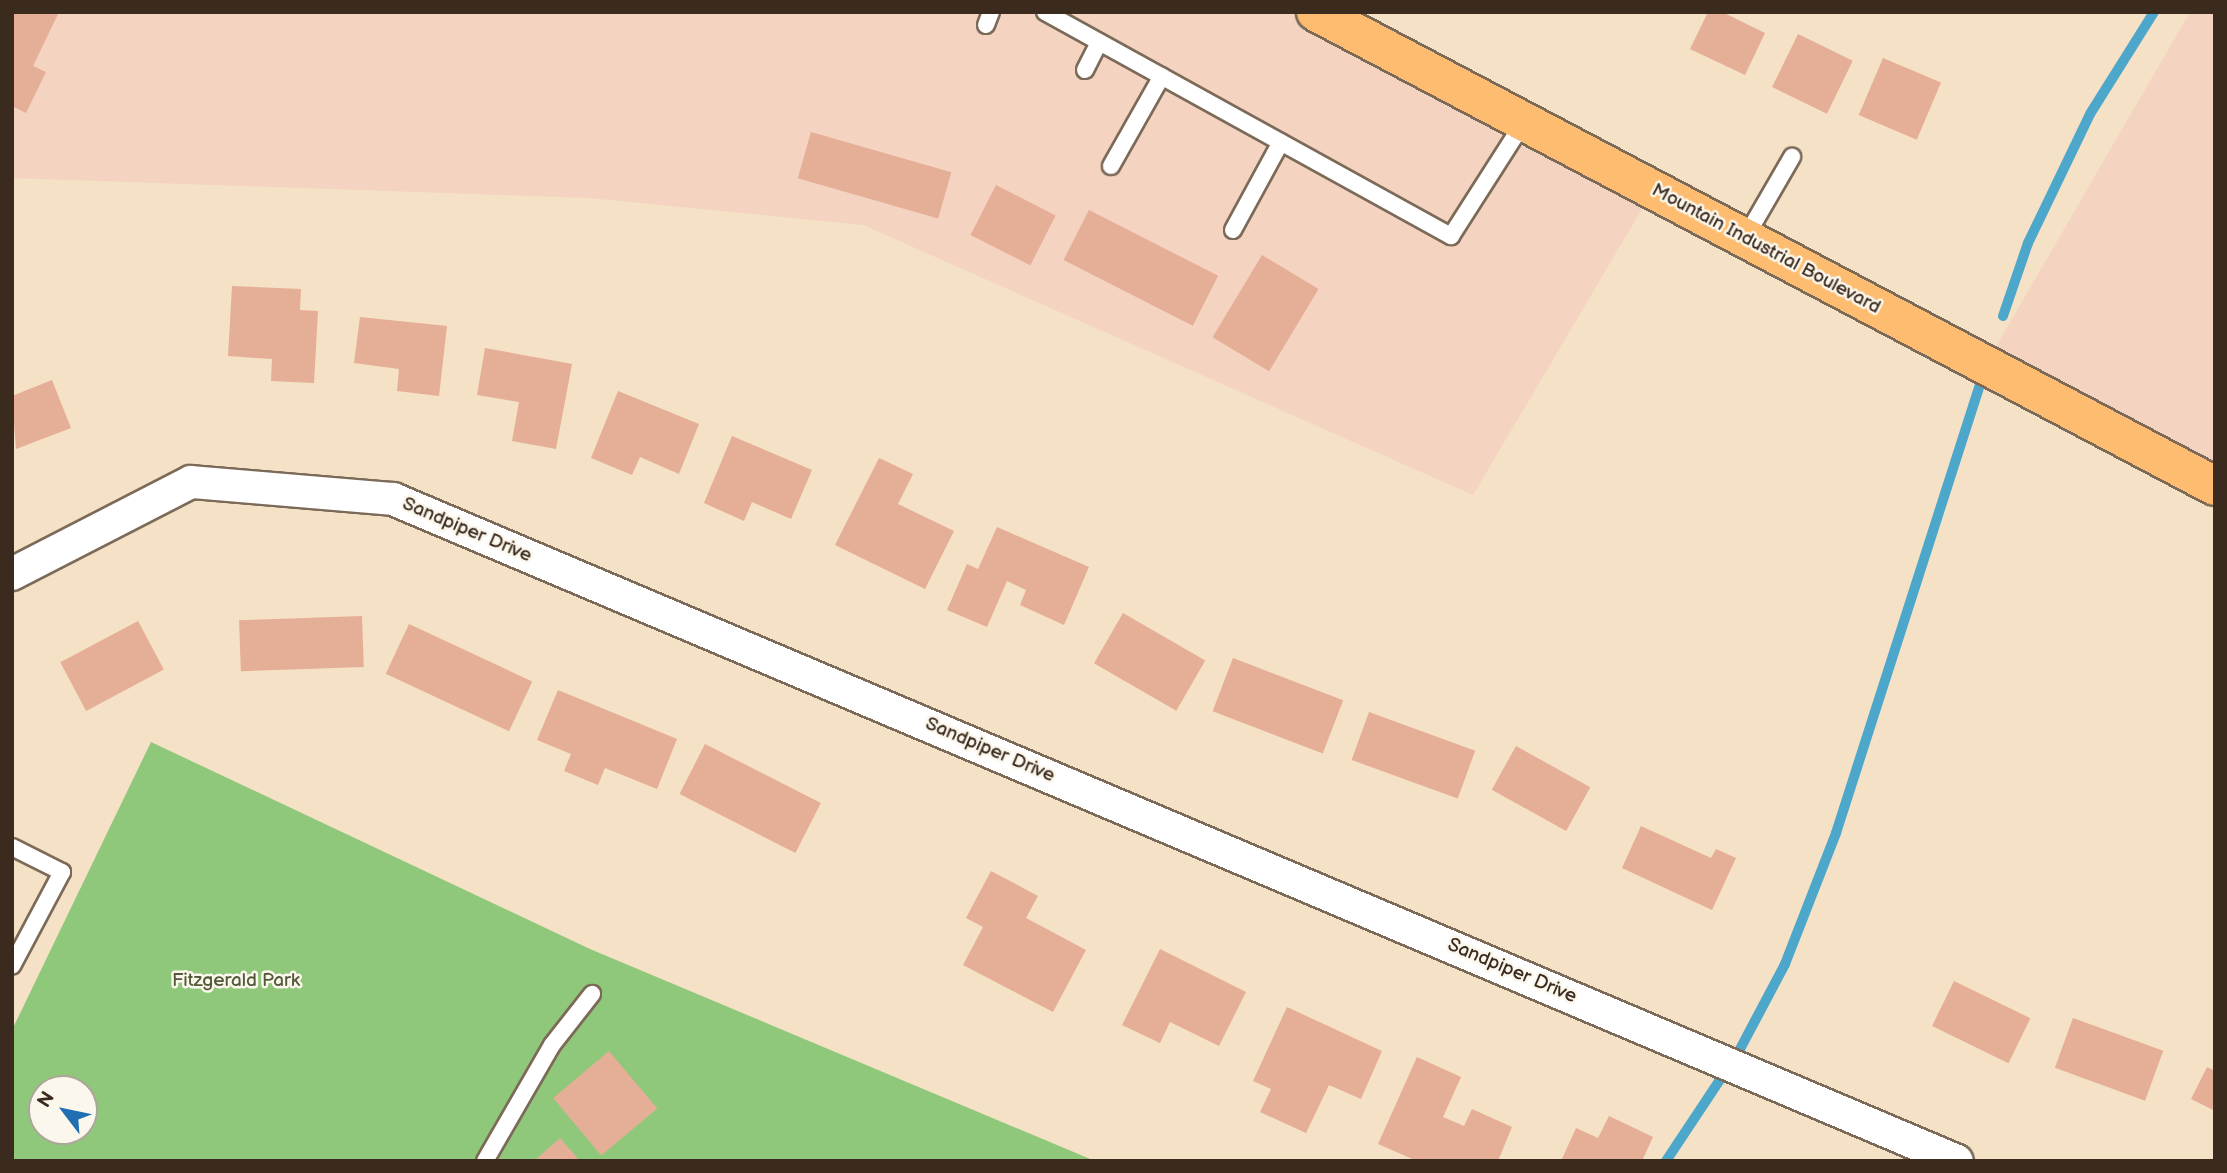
<!DOCTYPE html>
<html>
<head>
<meta charset="utf-8">
<style>
	body { margin:0 }
	#map { position:relative; width:2227px; height:1173px; overflow:hidden; background:#f5e1c5; font-family:"Balsamiq Sans",sans-serif }
	div>[style] { position:absolute }
	.built>* { inset:0; background:#f4d3c0 }
	.green>* { inset:0; background:#8fc87b }
	.stream>* { height:10px; margin:-5px; padding:0 5px; transform-origin:5px; border-radius:5px; background:#4da7cb }
	.building>* { inset:0; background:#e5ae97; transform-origin:0 0 }
	.roads { filter:drop-shadow(2px 0 #7c6a58) drop-shadow(-2px 0 #7c6a58) drop-shadow(0 2px #7c6a58) drop-shadow(0 -2px #7c6a58) }
	.service>* { height:16px; margin:-8px; padding:0 8px; transform-origin:8px; border-radius:8px; background:#fff }
	.minor>* { height:32px; margin:-16px; padding:0 16px; transform-origin:16px; border-radius:16px; background:#fff }
	.primary>* { height:38px; margin:-19px; padding:0 19px; transform-origin:19px; border-radius:19px; background:#febc70 }
	span { translate:-50% -50%; white-space:nowrap; text-align:center; line-height:1.15; -webkit-text-stroke:5px #fbf7ec; paint-order:stroke }
	.street-label { font-size:19px; color:#3b2a1e }
	.park-label { font-size:19px; color:#54593a }
	.frame { position:absolute; inset:0; border:14px solid #3b2a1e; pointer-events:none }
	.north { position:absolute; left:28px; top:1075px; width:70px; height:70px; box-sizing:border-box; background:#fbf7ec; border:2px solid #aea59a; border-radius:50%; rotate:302deg; font-size:19px; font-weight:700; line-height:28px; text-align:center; color:#3b2a1e }
	.north::after { content:''; display:block; margin:auto; width:24px; height:32px; background:#1f6fb2; clip-path:polygon(50% 0,100% 100%,50% 72%,0 100%) }
</style>
</head>
<body>
<div id="map">
	<div class="built">
		<i style="clip-path:polygon(12px 12px,1315px 12px,1652px 192px,1473px 495px,863px 225px,590px 198px,12px 178px)"></i>
		<i style="clip-path:polygon(2190px 12px,2215px 12px,2215px 501px,1983px 369px)"></i>
	</div>
	<div class="green">
		<i style="clip-path:polygon(evenodd,151px 742px,590px 949px,1095px 1161px,12px 1161px,12px 1030px,151px 742px,42px 1089px,84px 1089px,84px 1131px,42px 1131px,42px 1089px)"></i>
	</div>
	<div class="stream">
		<i style="left:2003px;top:316px;width:77px;rotate:-71.1deg"></i>
		<i style="left:2028px;top:243px;width:143px;rotate:-64.3deg"></i>
		<i style="left:2090px;top:114px;width:120px;rotate:-57.9deg"></i>
		<i style="left:1666px;top:1161px;width:132px;rotate:-56.4deg"></i>
		<i style="left:1739px;top:1051px;width:98px;rotate:-62.1deg"></i>
		<i style="left:1785px;top:964px;width:141px;rotate:-68.7deg"></i>
		<i style="left:1836px;top:833px;width:483px;rotate:-72.2deg"></i>
	</div>
	<div class="building">
		<i style="clip-path:polygon(12px 12px,59px 12px,33px 66px,46px 72px,26px 113px,12px 106px)"></i>
		<i style="clip-path:polygon(1708px 12px,1722px 12px,1765px 33px,1745px 75px,1690px 49px)"></i>
		<i style="left:1798px;top:34px;width:61px;height:59px;rotate:26deg"></i>
		<i style="left:1883px;top:58px;width:63px;height:62px;rotate:23deg"></i>
		<i style="left:811px;top:132px;width:146px;height:48px;rotate:16deg"></i>
		<i style="left:996px;top:185px;width:67px;height:56px;rotate:27deg"></i>
		<i style="left:1089px;top:210px;width:145px;height:56px;rotate:27deg"></i>
		<i style="left:1262px;top:255px;width:66px;height:96px;rotate:31deg"></i>
		<i style="clip-path:polygon(232px 286px,301px 289px,300px 310px,318px 311px,314px 383px,271px 381px,272px 359px,228px 356px)"></i>
		<i style="clip-path:polygon(360px 317px,447px 326px,439px 396px,397px 391px,399px 369px,354px 363px)"></i>
		<i style="clip-path:polygon(485px 348px,572px 364px,556px 449px,512px 441px,519px 402px,477px 395px)"></i>
		<i style="clip-path:polygon(52px 380px,71px 428px,16px 449px,12px 396px)"></i>
		<i style="clip-path:polygon(618px 391px,699px 424px,679px 474px,640px 457px,632px 475px,591px 458px)"></i>
		<i style="clip-path:polygon(732px 436px,812px 470px,791px 519px,752px 502px,744px 521px,704px 503px)"></i>
		<i style="clip-path:polygon(879px 458px,913px 474px,898px 504px,954px 531px,925px 589px,835px 545px)"></i>
		<i style="clip-path:polygon(997px 527px,1089px 567px,1064px 625px,1020px 605px,1026px 590px,1007px 581px,987px 627px,947px 610px,967px 564px,978px 569px)"></i>
		<i style="left:1123px;top:613px;width:95px;height:58px;rotate:30deg"></i>
		<i style="left:362px;top:616px;width:51px;height:123px;rotate:88deg"></i>
		<i style="left:138px;top:621px;width:55px;height:88px;rotate:62deg"></i>
		<i style="left:409px;top:624px;width:136px;height:55px;rotate:25deg"></i>
		<i style="left:1233px;top:658px;width:118px;height:57px;rotate:21deg"></i>
		<i style="clip-path:polygon(558px 690px,677px 739px,657px 789px,605px 768px,598px 785px,564px 771px,571px 754px,537px 740px)"></i>
		<i style="left:1369px;top:712px;width:113px;height:51px;rotate:20deg"></i>
		<i style="left:705px;top:744px;width:130px;height:56px;rotate:27deg"></i>
		<i style="left:1516px;top:746px;width:85px;height:50px;rotate:29deg"></i>
		<i style="clip-path:polygon(1641px 826px,1711px 858px,1716px 849px,1736px 858px,1712px 910px,1622px 868px)"></i>
		<i style="clip-path:polygon(991px 871px,1038px 896px,1026px 918px,1086px 950px,1053px 1012px,963px 965px,983px 927px,966px 918px)"></i>
		<i style="clip-path:polygon(1160px 949px,1246px 992px,1219px 1046px,1170px 1022px,1160px 1043px,1122px 1025px)"></i>
		<i style="left:1954px;top:981px;width:85px;height:50px;rotate:26deg"></i>
		<i style="clip-path:polygon(1287px 1007px,1382px 1051px,1361px 1099px,1329px 1085px,1306px 1133px,1260px 1112px,1271px 1089px,1253px 1081px)"></i>
		<i style="left:2073px;top:1018px;width:96px;height:53px;rotate:20deg"></i>
		<i style="left:609px;top:1051px;width:75px;height:73px;rotate:50deg"></i>
		<i style="clip-path:polygon(1417px 1057px,1461px 1077px,1443px 1117px,1464px 1126px,1472px 1109px,1512px 1127px,1498px 1161px,1417px 1161px,1378px 1144px)"></i>
		<i style="clip-path:polygon(2207px 1067px,2215px 1071px,2215px 1111px,2191px 1099px)"></i>
		<i style="clip-path:polygon(1609px 1116px,1653px 1137px,1642px 1161px,1561px 1161px,1576px 1128px,1598px 1138px)"></i>
		<i style="clip-path:polygon(560px 1138px,580px 1161px,534px 1161px)"></i>
	</div>
	<div class="roads">
		<div class="service">
			<i style="left:1045px;top:12px;width:464px;rotate:28.9deg"></i>
			<i style="left:1451px;top:236px;width:135px;rotate:-57.4deg"></i>
			<i style="left:986px;top:25px;width:14px;rotate:-69deg"></i>
			<i style="left:1085px;top:70px;width:31px;rotate:-63deg"></i>
			<i style="left:1111px;top:166px;width:103px;rotate:-60.5deg"></i>
			<i style="left:1233px;top:230px;width:100px;rotate:-61.4deg"></i>
			<i style="left:1745px;top:238px;width:94px;rotate:-59.9deg"></i>
			<i style="left:12px;top:847px;width:56px;rotate:26.6deg"></i>
			<i style="left:62px;top:872px;width:106px;rotate:118deg"></i>
			<i style="left:485px;top:1161px;width:134px;rotate:-60deg"></i>
			<i style="left:552px;top:1045px;width:65px;rotate:-51.9deg"></i>
		</div>
		<div class="minor">
			<i style="left:12px;top:574px;width:201px;rotate:-27.2deg"></i>
			<i style="left:191px;top:482px;width:203px;rotate:4.8deg"></i>
			<i style="left:393px;top:499px;width:1698px;rotate:22.94deg"></i>
		</div>
		<div class="primary">
			<i style="left:1316px;top:12px;width:1016px;rotate:27.8deg"></i>
		</div>
	</div>
	<div class="street-label">
		<span style="left:1766px;top:249px;rotate:28deg">Mountain Industrial Boulevard</span>
		<span style="left:467px;top:530px;rotate:23deg">Sandpiper Drive</span>
		<span style="left:990px;top:750px;rotate:23deg">Sandpiper Drive</span>
		<span style="left:1512px;top:971px;rotate:23deg">Sandpiper Drive</span>
	</div>
	<div class="park-label">
		<span style="left:236px;top:981px">Fitzgerald Park</span>
	</div>
	<div class="frame"></div>
	<div class="north">N</div>
</div>
</body>
</html>
